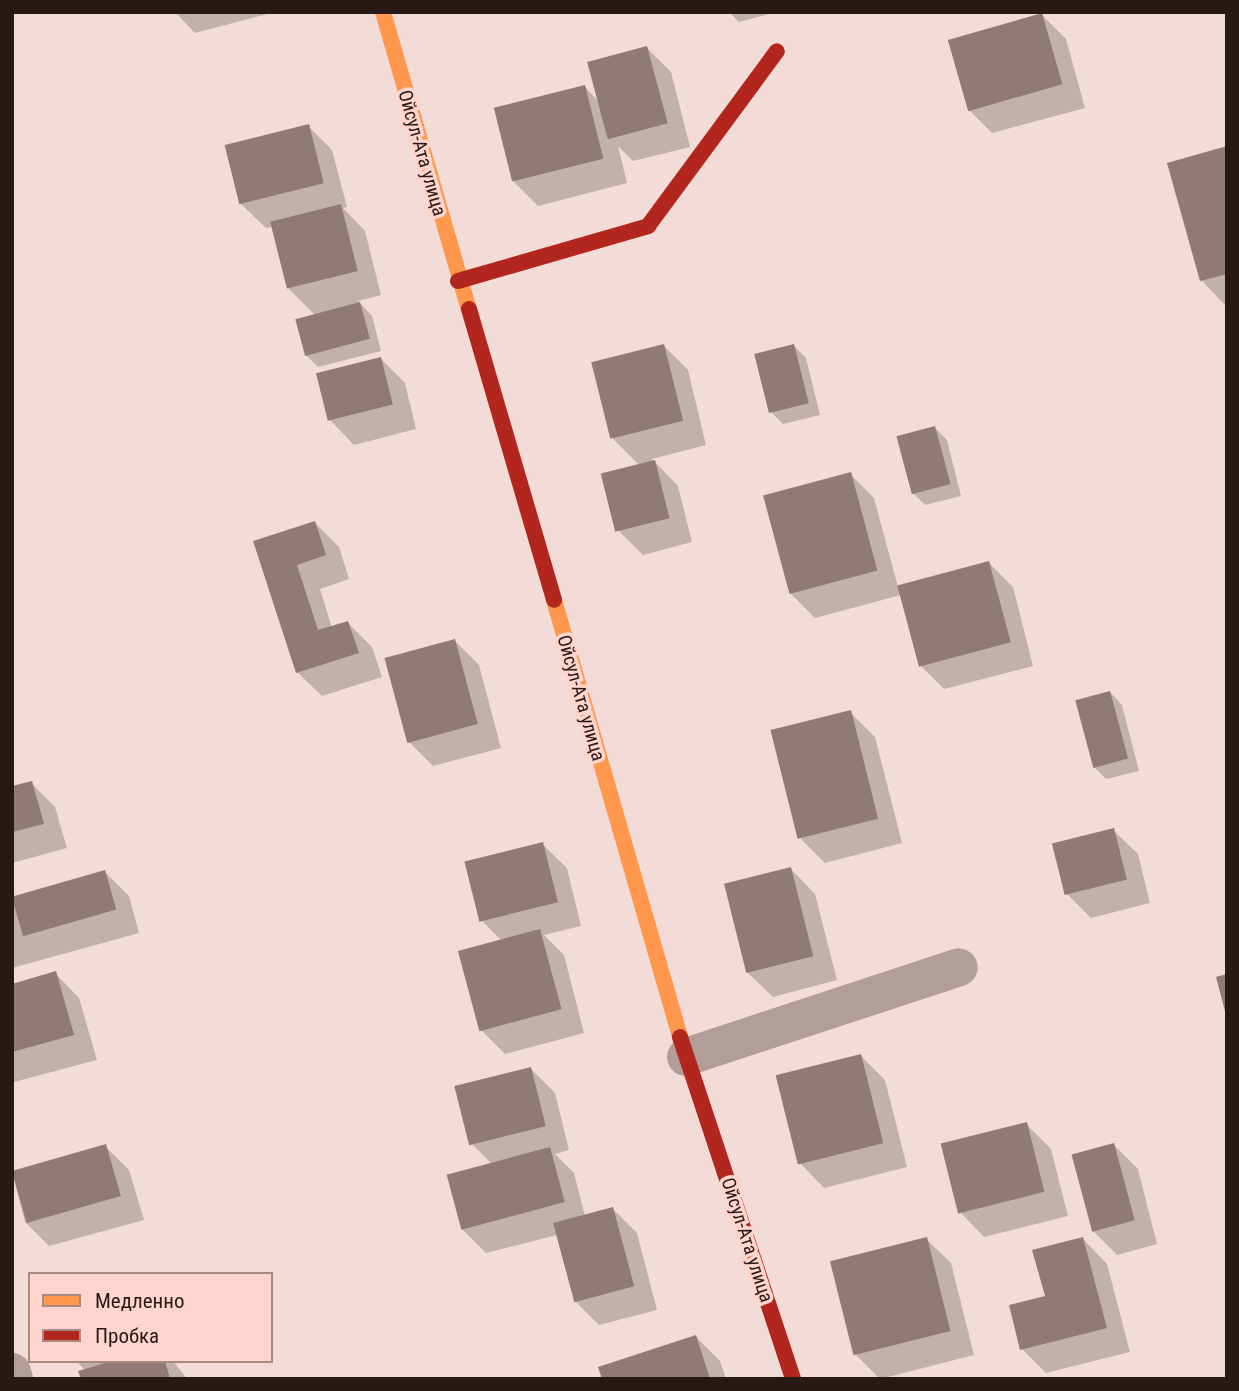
<!DOCTYPE html>
<html>
<head>
<meta charset="utf-8">
<style>
	body { margin:0 }
	#map { position:relative; width:1239px; height:1391px; overflow:hidden; background:#f3dcd7; font-family:"Roboto Condensed",sans-serif }
	div>[style] { position:absolute }
	.shadow>* { inset:0; background:#0003 }
	.building>* { inset:0; background:#917975; transform-origin:0 0 }
	.street>* { height:38px; margin:-19px; padding:0 19px; transform-origin:19px; border-radius:19px; background:#b29d99 }
	.slow>* { height:16px; margin:-8px; padding:0 8px; transform-origin:8px; border-radius:8px; background:#ff974d }
	.jam>* { height:16px; margin:-8px; padding:0 8px; transform-origin:8px; border-radius:8px; background:#b3261e }
	span { translate:-50% -50%; white-space:nowrap; text-align:center; line-height:1.15; -webkit-text-stroke:7px #fed5cc; paint-order:stroke }
	.street-label { font-size:19px; color:#281916 }
	.frame { position:absolute; inset:0; border:14px solid #281916; pointer-events:none }
	.legend { position:absolute; left:28px; top:1272px; width:245px; height:91px; box-sizing:border-box; background:#fed5cc; border:2px solid #a88a83; margin:0; padding:9px 12px; list-style:none; font-size:21px; color:#281916 }
	.legend li { display:flex; align-items:center; gap:14px; height:35px }
	.legend b { width:35px; border:2px solid #a88a83 }
</style>
</head>
<body>
<div id="map">
	<div class="shadow">
		<i style="clip-path:polygon(175px 12px,275px 12px,195px 33px)"></i>
		<i style="clip-path:polygon(729px 12px,777px 12px,739px 22px)"></i>
		<i style="clip-path:polygon(1041px 14px,1066px 39px,1085px 108px,992px 133px,968px 109px)"></i>
		<i style="clip-path:polygon(646px 47px,671px 72px,690px 147px,633px 161px,618px 146px,627px 183px,538px 206px,514px 182px,585px 87px,600px 103px)"></i>
		<i style="clip-path:polygon(308px 126px,332px 150px,347px 207px,343px 208px,365px 231px,381px 295px,358px 301px,372px 316px,381px 351px,318px 367px,306px 355px,315px 315px,289px 289px,272px 227px,266px 228px,241px 204px)"></i>
		<i style="clip-path:polygon(1227px 148px,1227px 304px,1225px 305px,1201px 280px)"></i>
		<i style="clip-path:polygon(664px 346px,688px 370px,706px 445px,652px 459px,678px 486px,692px 542px,643px 555px,619px 531px,639px 465px,613px 439px)"></i>
		<i style="clip-path:polygon(794px 346px,806px 358px,820px 415px,783px 424px,771px 412px)"></i>
		<i style="clip-path:polygon(381px 359px,405px 383px,416px 429px,354px 445px,330px 420px)"></i>
		<i style="clip-path:polygon(935px 428px,947px 440px,961px 496px,925px 505px,913px 493px)"></i>
		<i style="clip-path:polygon(850px 474px,874px 498px,898px 587px,989px 563px,1013px 587px,1033px 666px,944px 689px,919px 664px,901px 595px,815px 618px,791px 594px)"></i>
		<i style="clip-path:polygon(315px 523px,339px 547px,349px 579px,320px 589px,332px 628px,348px 623px,372px 647px,382px 677px,322px 696px,297px 672px,255px 542px)"></i>
		<i style="clip-path:polygon(455px 641px,479px 665px,501px 748px,433px 766px,408px 741px)"></i>
		<i style="clip-path:polygon(1110px 692px,1122px 705px,1139px 771px,1106px 779px,1094px 767px)"></i>
		<i style="clip-path:polygon(850px 712px,875px 737px,902px 843px,825px 863px,801px 839px)"></i>
		<i style="clip-path:polygon(31px 783px,55px 807px,67px 848px,12px 863px,12px 788px)"></i>
		<i style="clip-path:polygon(1113px 830px,1138px 854px,1150px 903px,1091px 918px,1067px 894px)"></i>
		<i style="clip-path:polygon(542px 844px,567px 868px,581px 926px,544px 935px,564px 955px,584px 1033px,505px 1054px,481px 1030px,502px 941px,482px 921px)"></i>
		<i style="clip-path:polygon(791px 869px,815px 894px,837px 980px,773px 997px,748px 973px)"></i>
		<i style="clip-path:polygon(105px 872px,129px 896px,139px 933px,12px 968px,12px 898px)"></i>
		<i style="clip-path:polygon(55px 973px,79px 998px,97px 1060px,14px 1082px,12px 985px)"></i>
		<i style="clip-path:polygon(861px 1056px,885px 1080px,907px 1167px,824px 1188px,800px 1163px)"></i>
		<i style="clip-path:polygon(531px 1069px,555px 1093px,569px 1150px,555px 1154px,574px 1173px,585px 1216px,613px 1209px,637px 1233px,657px 1310px,599px 1325px,575px 1301px,557px 1235px,486px 1253px,462px 1229px,492px 1164px,472px 1144px)"></i>
		<i style="clip-path:polygon(1026px 1124px,1051px 1149px,1068px 1216px,984px 1237px,960px 1212px)"></i>
		<i style="clip-path:polygon(1114px 1145px,1138px 1169px,1157px 1244px,1117px 1255px,1093px 1231px,1074px 1155px)"></i>
		<i style="clip-path:polygon(105px 1146px,129px 1170px,144px 1220px,49px 1246px,25px 1222px,12px 1172px)"></i>
		<i style="clip-path:polygon(926px 1239px,951px 1263px,974px 1355px,880px 1379px,856px 1355px)"></i>
		<i style="clip-path:polygon(1083px 1239px,1107px 1264px,1130px 1352px,1046px 1373px,1022px 1349px)"></i>
		<i style="clip-path:polygon(696px 1337px,720px 1361px,726px 1379px,603px 1379px)"></i>
		<i style="clip-path:polygon(76px 1361px,173px 1361px,187px 1379px,82px 1379px,85px 1370px)"></i>
	</div>
	<div class="building">
		<i style="left:1042px;top:13px;width:74px;height:98px;rotate:74deg"></i>
		<i style="left:647px;top:46px;width:80px;height:62px;rotate:75deg"></i>
		<i style="left:585px;top:85px;width:76px;height:94px;rotate:76deg"></i>
		<i style="left:309px;top:124px;width:61px;height:87px;rotate:76deg"></i>
		<i style="clip-path:polygon(1227px 146px,1227px 274px,1200px 281px,1167px 163px)"></i>
		<i style="left:341px;top:204px;width:69px;height:73px;rotate:76deg"></i>
		<i style="left:360px;top:302px;width:38px;height:67px;rotate:75deg"></i>
		<i style="left:664px;top:344px;width:79px;height:75px;rotate:76deg"></i>
		<i style="left:794px;top:344px;width:61px;height:41px;rotate:76deg"></i>
		<i style="left:381px;top:357px;width:49px;height:67px;rotate:76deg"></i>
		<i style="left:935px;top:426px;width:60px;height:40px;rotate:75deg"></i>
		<i style="left:655px;top:460px;width:60px;height:56px;rotate:76deg"></i>
		<i style="left:851px;top:472px;width:102px;height:91px;rotate:75deg"></i>
		<i style="clip-path:polygon(315px 521px,326px 555px,297px 565px,318px 630px,348px 621px,359px 653px,296px 673px,253px 541px)"></i>
		<i style="left:989px;top:561px;width:84px;height:95px;rotate:75deg"></i>
		<i style="left:455px;top:639px;width:88px;height:73px;rotate:75deg"></i>
		<i style="left:1110px;top:691px;width:70px;height:36px;rotate:75deg"></i>
		<i style="left:851px;top:710px;width:112px;height:83px;rotate:76deg"></i>
		<i style="clip-path:polygon(32px 781px,44px 824px,12px 832px,12px 786px)"></i>
		<i style="left:1114px;top:828px;width:53px;height:64px;rotate:76deg"></i>
		<i style="left:543px;top:842px;width:62px;height:81px;rotate:76deg"></i>
		<i style="left:791px;top:867px;width:92px;height:69px;rotate:76deg"></i>
		<i style="left:105px;top:870px;width:41px;height:97px;rotate:74deg"></i>
		<i style="left:540px;top:929px;width:83px;height:85px;rotate:75deg"></i>
		<i style="clip-path:polygon(56px 971px,74px 1035px,12px 1052px,12px 984px)"></i>
		<i style="clip-path:polygon(1227px 974px,1227px 1015px,1226px 1015px,1216px 977px)"></i>
		<i style="left:861px;top:1054px;width:92px;height:88px;rotate:76deg"></i>
		<i style="left:531px;top:1067px;width:61px;height:79px;rotate:76deg"></i>
		<i style="left:1027px;top:1122px;width:72px;height:89px;rotate:76deg"></i>
		<i style="left:1114px;top:1143px;width:80px;height:44px;rotate:75deg"></i>
		<i style="left:106px;top:1144px;width:54px;height:98px;rotate:74deg"></i>
		<i style="left:550px;top:1147px;width:57px;height:107px;rotate:75deg"></i>
		<i style="left:613px;top:1207px;width:82px;height:62px;rotate:75deg"></i>
		<i style="left:927px;top:1237px;width:97px;height:100px;rotate:76deg"></i>
		<i style="clip-path:polygon(1083px 1237px,1107px 1328px,1020px 1350px,1009px 1305px,1045px 1296px,1032px 1250px)"></i>
		<i style="clip-path:polygon(696px 1335px,710px 1379px,602px 1379px,598px 1367px)"></i>
		<i style="clip-path:polygon(112px 1361px,165px 1361px,170px 1379px,81px 1379px,78px 1371px)"></i>
	</div>
	<div class="street">
		<i style="left:686px;top:1057px;width:287px;rotate:-18.2deg"></i>
		<i style="left:12px;top:1372px;width:7px;rotate:74deg"></i>
	</div>
	<div class="slow">
		<i style="left:383px;top:12px;width:309px;rotate:73.9deg"></i>
		<i style="left:554px;top:600px;width:455px;rotate:73.9deg"></i>
	</div>
	<div class="jam">
		<i style="left:458px;top:281px;width:198px;rotate:-16.1deg"></i>
		<i style="left:648px;top:226px;width:217px;rotate:-53.6deg"></i>
		<i style="left:469px;top:309px;width:303px;rotate:73.7deg"></i>
		<i style="left:680px;top:1037px;width:360px;rotate:71.7deg"></i>
	</div>
	<div class="street-label">
		<span style="left:422px;top:153px;rotate:74deg">Ойсул-Ата улица</span>
		<span style="left:581px;top:698px;rotate:74deg">Ойсул-Ата улица</span>
		<span style="left:747px;top:1240px;rotate:72deg">Ойсул-Ата улица</span>
	</div>
	<div class="frame"></div>
	<ul class="legend">
	<li><b style="height:9px;background:#ff974d"></b>Медленно</li>
	<li><b style="height:9px;background:#b3261e"></b>Пробка</li>
	</ul>
</div>
</body>
</html>
